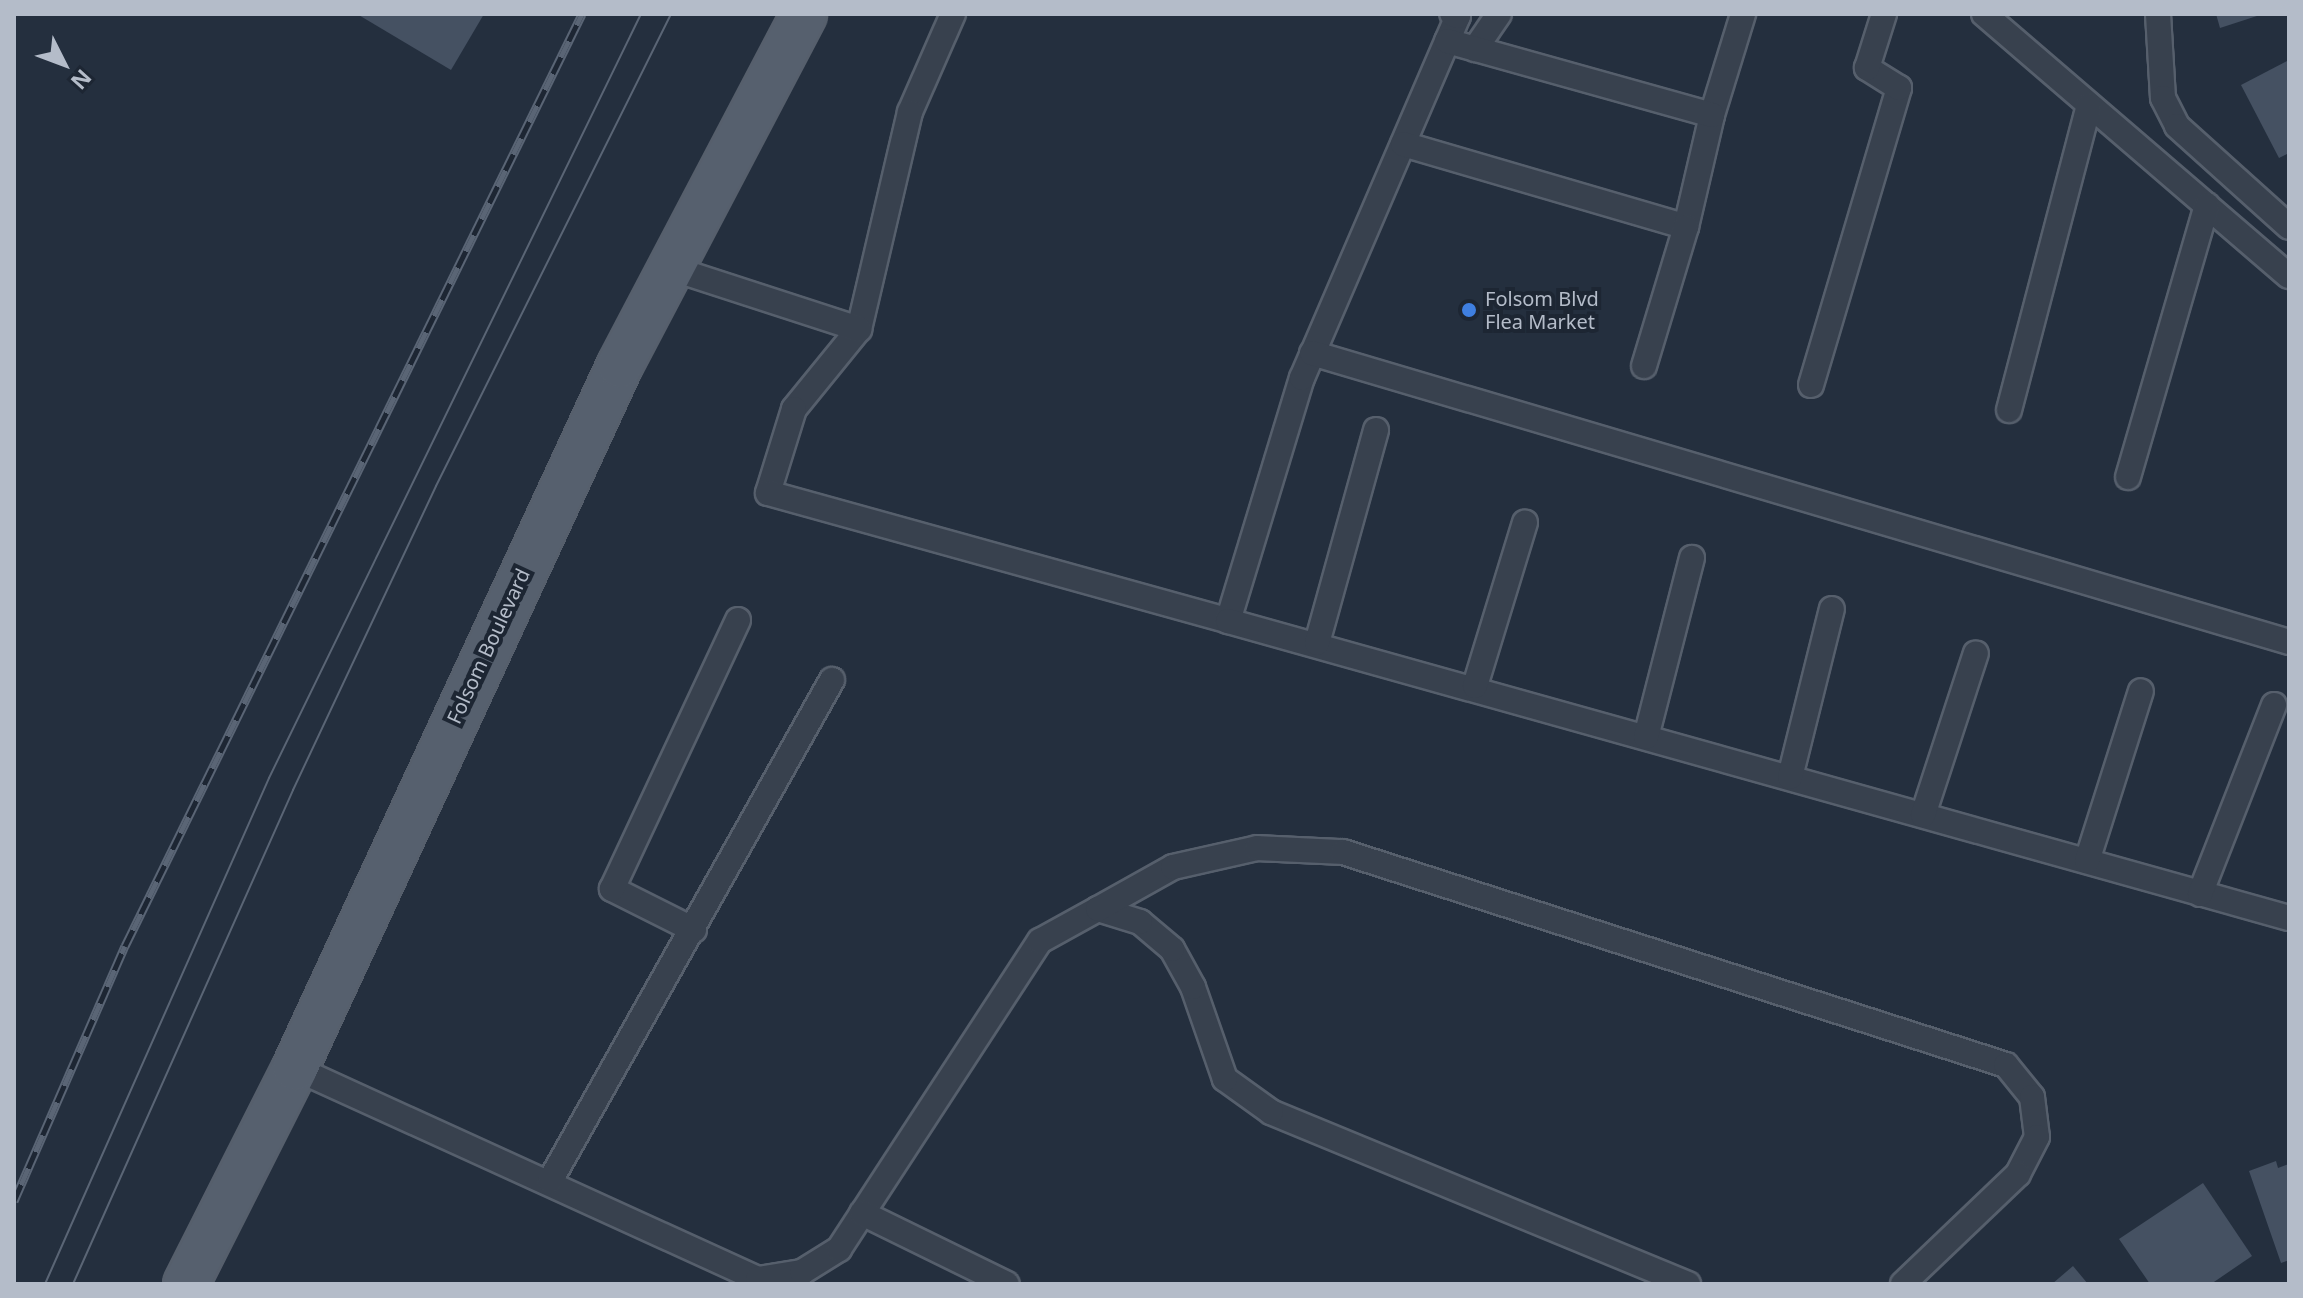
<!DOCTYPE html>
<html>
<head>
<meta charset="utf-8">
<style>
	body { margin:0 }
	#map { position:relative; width:2303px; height:1298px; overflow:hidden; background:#242f3e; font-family:"Noto Sans",sans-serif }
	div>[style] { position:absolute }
	.building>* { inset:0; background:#455162 }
	.roads { filter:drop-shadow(2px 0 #565f6c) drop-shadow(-2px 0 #565f6c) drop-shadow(0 2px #565f6c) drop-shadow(0 -2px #565f6c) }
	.service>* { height:24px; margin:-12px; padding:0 12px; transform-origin:12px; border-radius:12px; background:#38414e }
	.primary>* { height:44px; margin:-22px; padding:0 22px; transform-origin:22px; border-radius:22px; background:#56606e }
	.tram>* { height:2px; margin:-1px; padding:0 1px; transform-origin:1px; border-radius:1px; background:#5a6575 }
	.rail>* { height:9px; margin-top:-4.5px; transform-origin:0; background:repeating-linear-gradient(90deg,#1d2633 0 18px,#5a6575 0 36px); box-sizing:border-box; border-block:2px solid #5a6575 }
	.dots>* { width:22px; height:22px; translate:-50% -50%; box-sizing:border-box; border:4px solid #1d2633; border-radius:50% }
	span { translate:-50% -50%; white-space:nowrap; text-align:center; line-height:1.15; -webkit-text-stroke:8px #1d2633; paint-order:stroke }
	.poi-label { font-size:20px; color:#b4bcc9 }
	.left { translate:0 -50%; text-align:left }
	.street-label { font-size:20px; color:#b4bcc9 }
	.frame { position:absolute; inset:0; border:16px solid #b4bcc9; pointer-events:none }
	.north { position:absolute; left:24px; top:24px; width:80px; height:80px; -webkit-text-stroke:6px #1d2633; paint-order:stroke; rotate:132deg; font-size:22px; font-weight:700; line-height:32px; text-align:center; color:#b4bcc9 }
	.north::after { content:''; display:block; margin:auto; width:28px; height:36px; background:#b4bcc9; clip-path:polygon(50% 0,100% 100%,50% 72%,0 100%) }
</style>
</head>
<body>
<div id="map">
	<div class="building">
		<i style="clip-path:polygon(357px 14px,484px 14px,451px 70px)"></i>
		<i style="clip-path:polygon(2216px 14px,2260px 14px,2260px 15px,2220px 28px)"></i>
		<i style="clip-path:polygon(2289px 60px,2289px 153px,2279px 158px,2241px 85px)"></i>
		<i style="clip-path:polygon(2276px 1161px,2278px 1168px,2289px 1164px,2289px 1260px,2281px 1263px,2249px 1171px)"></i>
		<i style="clip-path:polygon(2203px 1183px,2252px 1256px,2211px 1284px,2150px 1284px,2119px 1239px)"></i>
		<i style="clip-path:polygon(2073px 1266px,2088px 1284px,2052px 1284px)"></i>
	</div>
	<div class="roads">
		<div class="service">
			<i style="left:953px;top:14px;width:107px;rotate:113.7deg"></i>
			<i style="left:910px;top:112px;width:223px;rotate:103.2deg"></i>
			<i style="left:859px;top:329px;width:103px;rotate:129.1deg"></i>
			<i style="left:794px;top:409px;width:88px;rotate:107.2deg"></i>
			<i style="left:768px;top:493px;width:477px;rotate:15.5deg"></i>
			<i style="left:1228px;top:621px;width:254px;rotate:-73.1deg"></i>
			<i style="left:1302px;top:378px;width:394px;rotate:-66.7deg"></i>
			<i style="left:1458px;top:16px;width:6px;rotate:-162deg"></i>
			<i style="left:1984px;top:14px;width:402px;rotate:40.7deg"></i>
			<i style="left:2158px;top:14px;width:84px;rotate:86.6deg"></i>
			<i style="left:2163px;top:98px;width:31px;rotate:63deg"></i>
			<i style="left:2177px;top:126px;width:151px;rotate:42deg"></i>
			<i style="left:1475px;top:49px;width:42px;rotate:-55.6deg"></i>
			<i style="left:1712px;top:115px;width:106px;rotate:-72.9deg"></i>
			<i style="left:1403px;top:144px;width:295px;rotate:16.3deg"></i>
			<i style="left:1686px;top:227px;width:115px;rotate:-76.9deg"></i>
			<i style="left:1712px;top:115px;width:275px;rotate:-164.4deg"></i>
			<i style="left:671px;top:268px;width:198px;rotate:18deg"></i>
			<i style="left:1312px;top:353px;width:1019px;rotate:16.48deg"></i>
			<i style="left:1644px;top:366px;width:145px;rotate:-73.2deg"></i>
			<i style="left:1811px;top:385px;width:310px;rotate:-73.5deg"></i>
			<i style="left:1899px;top:88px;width:38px;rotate:-148deg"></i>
			<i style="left:1867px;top:68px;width:57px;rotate:-72.5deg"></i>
			<i style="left:2009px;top:410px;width:315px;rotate:-75.3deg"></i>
			<i style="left:2128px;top:477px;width:283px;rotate:-73.8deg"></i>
			<i style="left:1228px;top:621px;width:1102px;rotate:15.64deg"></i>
			<i style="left:1317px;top:643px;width:221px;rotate:-74.5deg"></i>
			<i style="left:1475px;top:686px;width:171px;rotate:-73deg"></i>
			<i style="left:1646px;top:737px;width:185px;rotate:-75.6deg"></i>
			<i style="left:1790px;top:777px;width:173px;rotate:-76deg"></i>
			<i style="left:1923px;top:815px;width:170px;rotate:-71.9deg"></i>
			<i style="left:2087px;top:861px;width:178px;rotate:-72.4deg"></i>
			<i style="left:2200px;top:894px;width:203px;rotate:-68.6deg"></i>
			<i style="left:694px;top:930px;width:92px;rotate:-153.4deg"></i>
			<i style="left:612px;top:889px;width:297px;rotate:-64.9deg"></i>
			<i style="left:295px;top:1068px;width:509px;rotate:24.5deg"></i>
			<i style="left:758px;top:1279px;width:45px;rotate:-9deg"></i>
			<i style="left:802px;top:1272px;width:44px;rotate:-31.9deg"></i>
			<i style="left:839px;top:1249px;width:368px;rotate:-56.9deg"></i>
			<i style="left:1040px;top:941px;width:66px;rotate:-28.9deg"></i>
			<i style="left:550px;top:1181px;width:575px;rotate:-60.63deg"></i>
			<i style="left:862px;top:1213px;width:161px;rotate:26.1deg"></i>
			<i style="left:1688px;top:1284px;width:451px;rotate:-157.6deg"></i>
			<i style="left:1271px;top:1112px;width:57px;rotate:-144.3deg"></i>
			<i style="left:1225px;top:1079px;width:97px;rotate:-109.2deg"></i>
			<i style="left:1193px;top:987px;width:43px;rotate:-118.9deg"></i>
			<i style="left:1172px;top:949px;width:42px;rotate:-139.8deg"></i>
			<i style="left:1140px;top:922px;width:44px;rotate:-162.8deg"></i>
			<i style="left:1098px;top:909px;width:86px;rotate:-29.2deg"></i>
			<i style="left:1173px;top:867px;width:86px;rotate:-12.7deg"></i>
			<i style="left:1257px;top:848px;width:86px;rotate:2.7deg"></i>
			<i style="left:1343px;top:852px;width:696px;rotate:17.81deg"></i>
			<i style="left:2006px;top:1065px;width:41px;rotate:50.9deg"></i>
			<i style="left:2032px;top:1097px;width:40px;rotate:82.9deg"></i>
			<i style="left:2037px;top:1137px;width:42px;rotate:117.2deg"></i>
			<i style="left:2018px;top:1174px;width:159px;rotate:136.3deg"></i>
		</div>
		<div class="primary">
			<i style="left:186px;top:1284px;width:242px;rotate:-63.2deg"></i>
			<i style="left:295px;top:1068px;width:774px;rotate:-65.19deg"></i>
			<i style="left:620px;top:365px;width:396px;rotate:-62.3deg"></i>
		</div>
	</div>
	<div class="tram">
		<i style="left:45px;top:1284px;width:553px;rotate:-66.12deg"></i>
		<i style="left:269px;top:778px;width:850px;rotate:-64.04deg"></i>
		<i style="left:73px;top:1284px;width:541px;rotate:-65.99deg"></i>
		<i style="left:293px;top:790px;width:336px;rotate:-64.8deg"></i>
		<i style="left:436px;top:486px;width:527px;rotate:-63.53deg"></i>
	</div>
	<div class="rail">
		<i style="left:14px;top:1201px;width:278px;rotate:-66.5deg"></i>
		<i style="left:125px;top:946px;width:1038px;rotate:-63.88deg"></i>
	</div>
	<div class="dots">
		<i style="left:1469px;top:310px;background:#3f7fe0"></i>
	</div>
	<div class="poi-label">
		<span class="left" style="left:1485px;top:310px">Folsom Blvd<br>Flea Market</span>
	</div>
	<div class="street-label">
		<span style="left:488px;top:646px;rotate:-65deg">Folsom Boulevard</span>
	</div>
	<div class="frame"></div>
	<div class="north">N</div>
</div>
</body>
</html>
